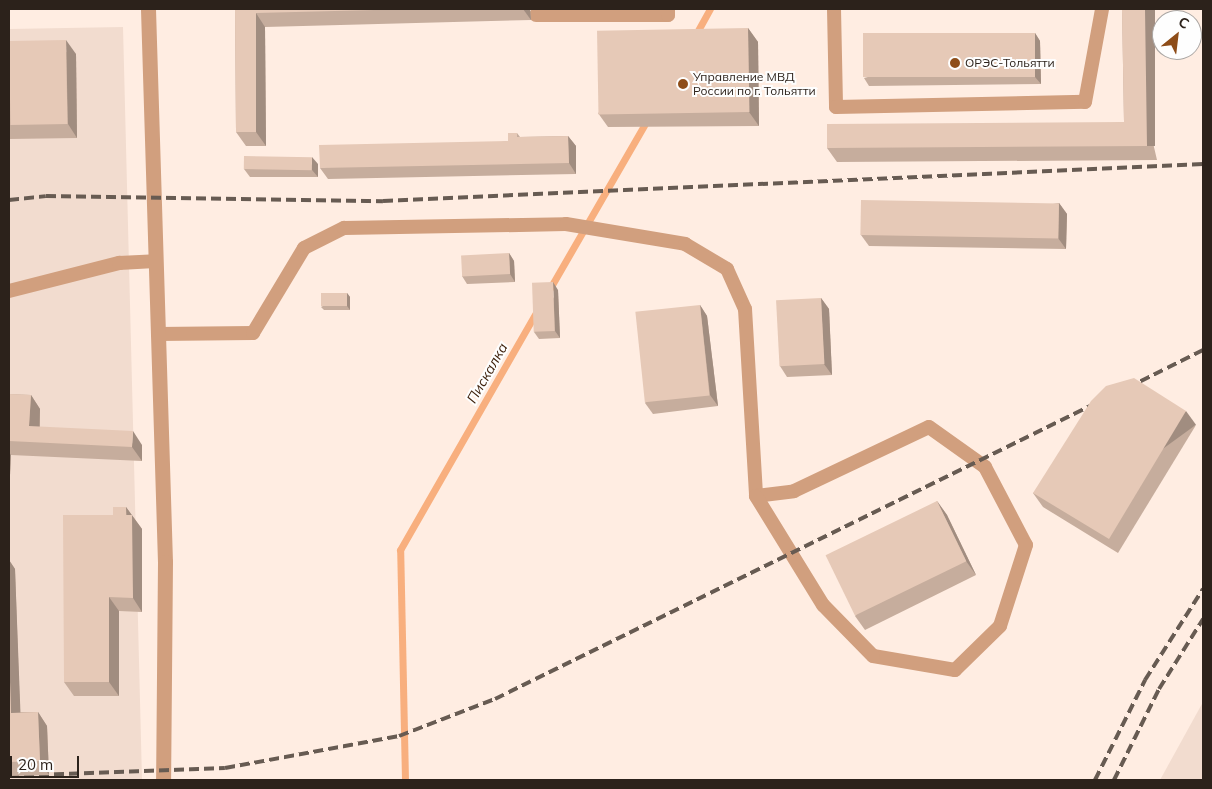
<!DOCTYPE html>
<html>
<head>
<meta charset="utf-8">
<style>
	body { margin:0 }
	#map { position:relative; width:1212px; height:789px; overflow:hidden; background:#ffede2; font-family:Mulish,sans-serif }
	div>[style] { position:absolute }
	.built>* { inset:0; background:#f2dccf }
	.stream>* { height:7px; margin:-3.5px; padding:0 3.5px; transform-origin:3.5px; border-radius:3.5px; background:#f8af7e }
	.service>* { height:14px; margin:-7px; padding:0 7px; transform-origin:7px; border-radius:7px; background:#d19f7e }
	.minor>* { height:15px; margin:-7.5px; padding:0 7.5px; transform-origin:7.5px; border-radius:7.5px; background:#d19f7e }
	.rail>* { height:4px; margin-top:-2px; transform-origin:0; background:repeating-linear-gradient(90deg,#675b52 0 10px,transparent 0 15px) }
	.wall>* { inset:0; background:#c6ad9d }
	.shaded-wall>* { inset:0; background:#a18d80; transform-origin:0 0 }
	.building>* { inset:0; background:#e6c9b7; transform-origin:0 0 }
	.dots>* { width:14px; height:14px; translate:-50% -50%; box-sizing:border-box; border:2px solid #fefefe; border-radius:50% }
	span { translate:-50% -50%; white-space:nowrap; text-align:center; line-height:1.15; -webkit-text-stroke:4px #fefefe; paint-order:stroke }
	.poi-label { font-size:12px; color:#2c221b }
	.left { translate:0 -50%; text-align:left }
	.water-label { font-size:14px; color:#3f220d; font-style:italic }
	.frame { position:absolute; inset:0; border:10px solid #2c221b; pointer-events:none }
	.north { position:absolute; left:1152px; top:10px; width:50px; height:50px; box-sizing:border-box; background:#fefefe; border:1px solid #aaa6a3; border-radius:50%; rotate:29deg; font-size:14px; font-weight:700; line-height:20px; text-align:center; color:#2c221b }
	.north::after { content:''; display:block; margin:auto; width:18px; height:22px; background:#8e4d19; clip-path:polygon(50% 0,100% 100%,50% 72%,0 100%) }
	.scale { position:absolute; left:10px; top:756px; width:69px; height:22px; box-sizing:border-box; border:2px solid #2c221b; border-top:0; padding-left:6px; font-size:15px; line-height:18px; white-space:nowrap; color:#2c221b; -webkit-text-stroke:4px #fefefe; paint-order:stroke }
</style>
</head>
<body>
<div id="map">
	<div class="built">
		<i style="clip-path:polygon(123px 27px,142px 780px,9px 780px,9px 29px)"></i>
		<i style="clip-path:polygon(1203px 702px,1203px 780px,1160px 780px)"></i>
	</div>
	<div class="stream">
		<i style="left:696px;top:34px;width:29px;rotate:-61deg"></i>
		<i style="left:549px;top:290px;width:196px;rotate:-60deg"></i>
		<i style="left:405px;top:780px;width:230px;rotate:-91.2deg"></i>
		<i style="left:400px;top:550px;width:275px;rotate:-60.2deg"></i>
	</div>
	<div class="service">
		<i style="left:834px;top:9px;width:98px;rotate:88.8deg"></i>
		<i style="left:836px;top:107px;width:249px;rotate:-1.2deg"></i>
		<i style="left:1085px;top:102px;width:95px;rotate:-79.6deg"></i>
		<i style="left:536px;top:15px;width:132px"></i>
		<i style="left:668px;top:15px;width:6px;rotate:-90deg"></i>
		<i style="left:9px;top:291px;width:114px;rotate:-14.3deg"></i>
		<i style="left:119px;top:263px;width:36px;rotate:-3deg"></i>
		<i style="left:158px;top:334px;width:95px;rotate:-0.6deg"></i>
		<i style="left:253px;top:333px;width:99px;rotate:-59deg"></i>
		<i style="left:304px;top:248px;width:45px;rotate:-26.6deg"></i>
		<i style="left:344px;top:228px;width:222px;rotate:-1deg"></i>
		<i style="left:566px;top:224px;width:121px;rotate:9.5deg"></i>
		<i style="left:685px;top:244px;width:49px;rotate:30.8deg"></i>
		<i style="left:727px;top:269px;width:44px;rotate:65.8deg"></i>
		<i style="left:745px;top:309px;width:187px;rotate:86.6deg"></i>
		<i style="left:756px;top:496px;width:38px;rotate:-7deg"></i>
		<i style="left:794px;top:491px;width:149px;rotate:-25.4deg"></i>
		<i style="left:929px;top:427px;width:69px;rotate:35.5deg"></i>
		<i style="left:985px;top:467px;width:88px;rotate:62.3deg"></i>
		<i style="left:1026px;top:545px;width:85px;rotate:107.8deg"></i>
		<i style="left:1000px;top:626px;width:63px;rotate:135.6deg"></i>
		<i style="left:955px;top:670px;width:83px;rotate:-170.3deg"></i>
		<i style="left:873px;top:656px;width:71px;rotate:-134.4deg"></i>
		<i style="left:823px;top:605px;width:128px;rotate:-121.6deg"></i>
	</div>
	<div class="minor">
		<i style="left:148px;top:9px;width:553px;rotate:88.24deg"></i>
		<i style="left:165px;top:562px;width:218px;rotate:90.5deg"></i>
	</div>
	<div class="rail">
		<i style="left:9px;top:200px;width:37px;rotate:-6deg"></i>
		<i style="left:46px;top:196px;width:337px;rotate:0.9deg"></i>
		<i style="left:383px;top:201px;width:821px;rotate:-2.58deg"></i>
		<i style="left:1127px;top:388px;width:85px;rotate:-26.6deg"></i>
		<i style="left:9px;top:776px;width:216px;rotate:-2.1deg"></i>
		<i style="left:225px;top:768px;width:177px;rotate:-10.4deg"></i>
		<i style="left:399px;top:736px;width:103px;rotate:-21.1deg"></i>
		<i style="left:495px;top:699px;width:674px;rotate:-26.22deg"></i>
		<i style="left:1095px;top:780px;width:112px;rotate:-63.4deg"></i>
		<i style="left:1145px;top:680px;width:108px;rotate:-57.5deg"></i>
		<i style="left:1114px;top:780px;width:102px;rotate:-63.7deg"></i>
		<i style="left:1159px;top:689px;width:83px;rotate:-57.8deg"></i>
	</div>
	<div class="wall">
		<i style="clip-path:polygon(235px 9px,530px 9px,531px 20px,265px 27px,266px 146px,246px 146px,236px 132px)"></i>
		<i style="clip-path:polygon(1122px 9px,1157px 160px,837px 162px,827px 148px,1124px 122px)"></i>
		<i style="clip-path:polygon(748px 28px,758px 42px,759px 126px,608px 127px,598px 113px)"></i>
		<i style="clip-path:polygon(1035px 33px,1040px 41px,1041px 84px,869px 86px,864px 78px)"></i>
		<i style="clip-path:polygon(9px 41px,76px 54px,77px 138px,9px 139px)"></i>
		<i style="clip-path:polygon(517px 133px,520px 137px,568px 136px,576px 146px,576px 174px,328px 179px,320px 168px,508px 141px)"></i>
		<i style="clip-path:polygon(318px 164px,318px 177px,250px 177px,244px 169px)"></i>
		<i style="clip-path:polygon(1059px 203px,1067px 214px,1066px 249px,869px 246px,861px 235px)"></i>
		<i style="clip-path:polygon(509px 253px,514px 261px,515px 282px,467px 284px,462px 276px)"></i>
		<i style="clip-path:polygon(558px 290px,560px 338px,539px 339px,534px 332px)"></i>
		<i style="clip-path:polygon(347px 293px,350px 297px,350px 310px,324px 310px,321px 307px)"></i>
		<i style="clip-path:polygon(821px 298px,829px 309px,832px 375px,787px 377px,780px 366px)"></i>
		<i style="clip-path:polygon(700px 305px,707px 316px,718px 406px,653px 414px,645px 403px)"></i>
		<i style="clip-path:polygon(9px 394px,31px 395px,40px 409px,40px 427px,142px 445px,142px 461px,11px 455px,9px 495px)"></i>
		<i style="clip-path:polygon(1196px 425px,1118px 553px,1043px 507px,1033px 493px)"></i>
		<i style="clip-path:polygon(937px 501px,947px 515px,976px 575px,865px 630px,855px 616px)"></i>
		<i style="clip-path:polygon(126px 507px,142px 529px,142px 612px,119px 611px,119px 696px,74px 696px,64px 682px,113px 515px)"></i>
		<i style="clip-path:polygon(9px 560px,15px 569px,20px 712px,38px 712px,47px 726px,49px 775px,9px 776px)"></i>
	</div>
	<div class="shaded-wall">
		<i style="clip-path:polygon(523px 9px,530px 9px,531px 20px)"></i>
		<i style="left:1145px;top:9px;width:10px;height:137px"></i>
		<i style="clip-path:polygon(256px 13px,265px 27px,266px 146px,256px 132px)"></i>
		<i style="clip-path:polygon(748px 28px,758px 42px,759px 126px,749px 112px)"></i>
		<i style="clip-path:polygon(1035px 33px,1040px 41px,1041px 84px,1035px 77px)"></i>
		<i style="clip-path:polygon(66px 40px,76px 54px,77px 138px,68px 124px)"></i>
		<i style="clip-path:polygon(568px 136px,576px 146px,576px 174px,569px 163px)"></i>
		<i style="clip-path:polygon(312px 157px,318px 164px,318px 177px,312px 170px)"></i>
		<i style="clip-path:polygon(1059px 203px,1067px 214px,1066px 249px,1058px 238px)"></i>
		<i style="clip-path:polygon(509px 253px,514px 261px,515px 282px,510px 274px)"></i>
		<i style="clip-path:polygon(553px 282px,558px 290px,560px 338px,555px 331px)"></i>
		<i style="clip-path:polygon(347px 293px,350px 297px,350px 310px,347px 306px)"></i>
		<i style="clip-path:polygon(821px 298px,829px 309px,832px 375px,824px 364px)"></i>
		<i style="clip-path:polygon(700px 305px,707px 316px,718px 406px,710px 395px)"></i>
		<i style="clip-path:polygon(31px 395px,40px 409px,39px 440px,29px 426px)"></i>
		<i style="left:1186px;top:411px;width:17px;height:149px;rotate:54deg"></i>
		<i style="clip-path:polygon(133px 431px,142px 445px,142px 461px,132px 447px)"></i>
		<i style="clip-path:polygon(9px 452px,11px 455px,9px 495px)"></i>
		<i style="clip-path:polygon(937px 501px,947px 515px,976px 575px,966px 561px)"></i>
		<i style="clip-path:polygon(126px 507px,142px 529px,142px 612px,133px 598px)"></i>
		<i style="clip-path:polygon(9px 560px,15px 569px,21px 727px,11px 713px,9px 650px)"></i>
		<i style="clip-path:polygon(109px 597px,119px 611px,119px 696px,109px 682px)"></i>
		<i style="clip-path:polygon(38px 712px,47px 726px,49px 775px,40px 761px)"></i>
	</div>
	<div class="building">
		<i style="clip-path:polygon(235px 9px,414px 9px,256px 13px,256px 132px,236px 132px)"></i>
		<i style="clip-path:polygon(1122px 9px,1145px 9px,1147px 146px,827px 148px,827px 124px,1124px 122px)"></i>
		<i style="left:748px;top:28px;width:84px;height:151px;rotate:89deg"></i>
		<i style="left:1035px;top:33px;width:44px;height:172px;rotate:90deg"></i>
		<i style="left:66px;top:40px;width:84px;height:57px;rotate:89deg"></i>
		<i style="clip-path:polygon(508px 133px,517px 133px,517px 137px,568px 136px,569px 163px,320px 168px,319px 145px,508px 141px)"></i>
		<i style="left:244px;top:156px;width:68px;height:13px;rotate:1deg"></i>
		<i style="left:861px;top:200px;width:198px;height:35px;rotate:1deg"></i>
		<i style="left:509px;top:253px;width:21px;height:48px;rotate:87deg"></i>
		<i style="left:553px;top:282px;width:49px;height:21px;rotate:88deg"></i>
		<i style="left:347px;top:293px;width:13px;height:26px;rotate:90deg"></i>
		<i style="left:821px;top:298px;width:66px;height:45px;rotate:87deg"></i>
		<i style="left:700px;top:305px;width:91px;height:65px;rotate:84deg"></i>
		<i style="clip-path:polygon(1134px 378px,1186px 411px,1109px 539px,1033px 493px,1091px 401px,1106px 386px)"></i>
		<i style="clip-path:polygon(9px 394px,31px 395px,29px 426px,133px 431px,132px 447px,9px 441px)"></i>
		<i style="left:937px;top:501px;width:67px;height:124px;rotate:64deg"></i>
		<i style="clip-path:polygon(113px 507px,126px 507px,126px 515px,132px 515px,133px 598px,109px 597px,109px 682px,64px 682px,63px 515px,113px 515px)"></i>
		<i style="clip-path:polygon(9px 650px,11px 713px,38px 712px,40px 761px,9px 762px)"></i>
	</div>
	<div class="dots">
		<i style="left:955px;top:63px;background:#8e4d19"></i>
		<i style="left:683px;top:84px;background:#8e4d19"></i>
	</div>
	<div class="poi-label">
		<span class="left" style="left:965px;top:63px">ОРЭС-Тольятти</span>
		<span class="left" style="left:693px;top:84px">Управление МВД<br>России по г. Тольятти</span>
	</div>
	<div class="water-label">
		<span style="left:487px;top:373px;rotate:-60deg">Пискалка</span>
	</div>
	<div class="frame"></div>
	<div class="north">С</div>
	<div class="scale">20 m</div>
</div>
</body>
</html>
